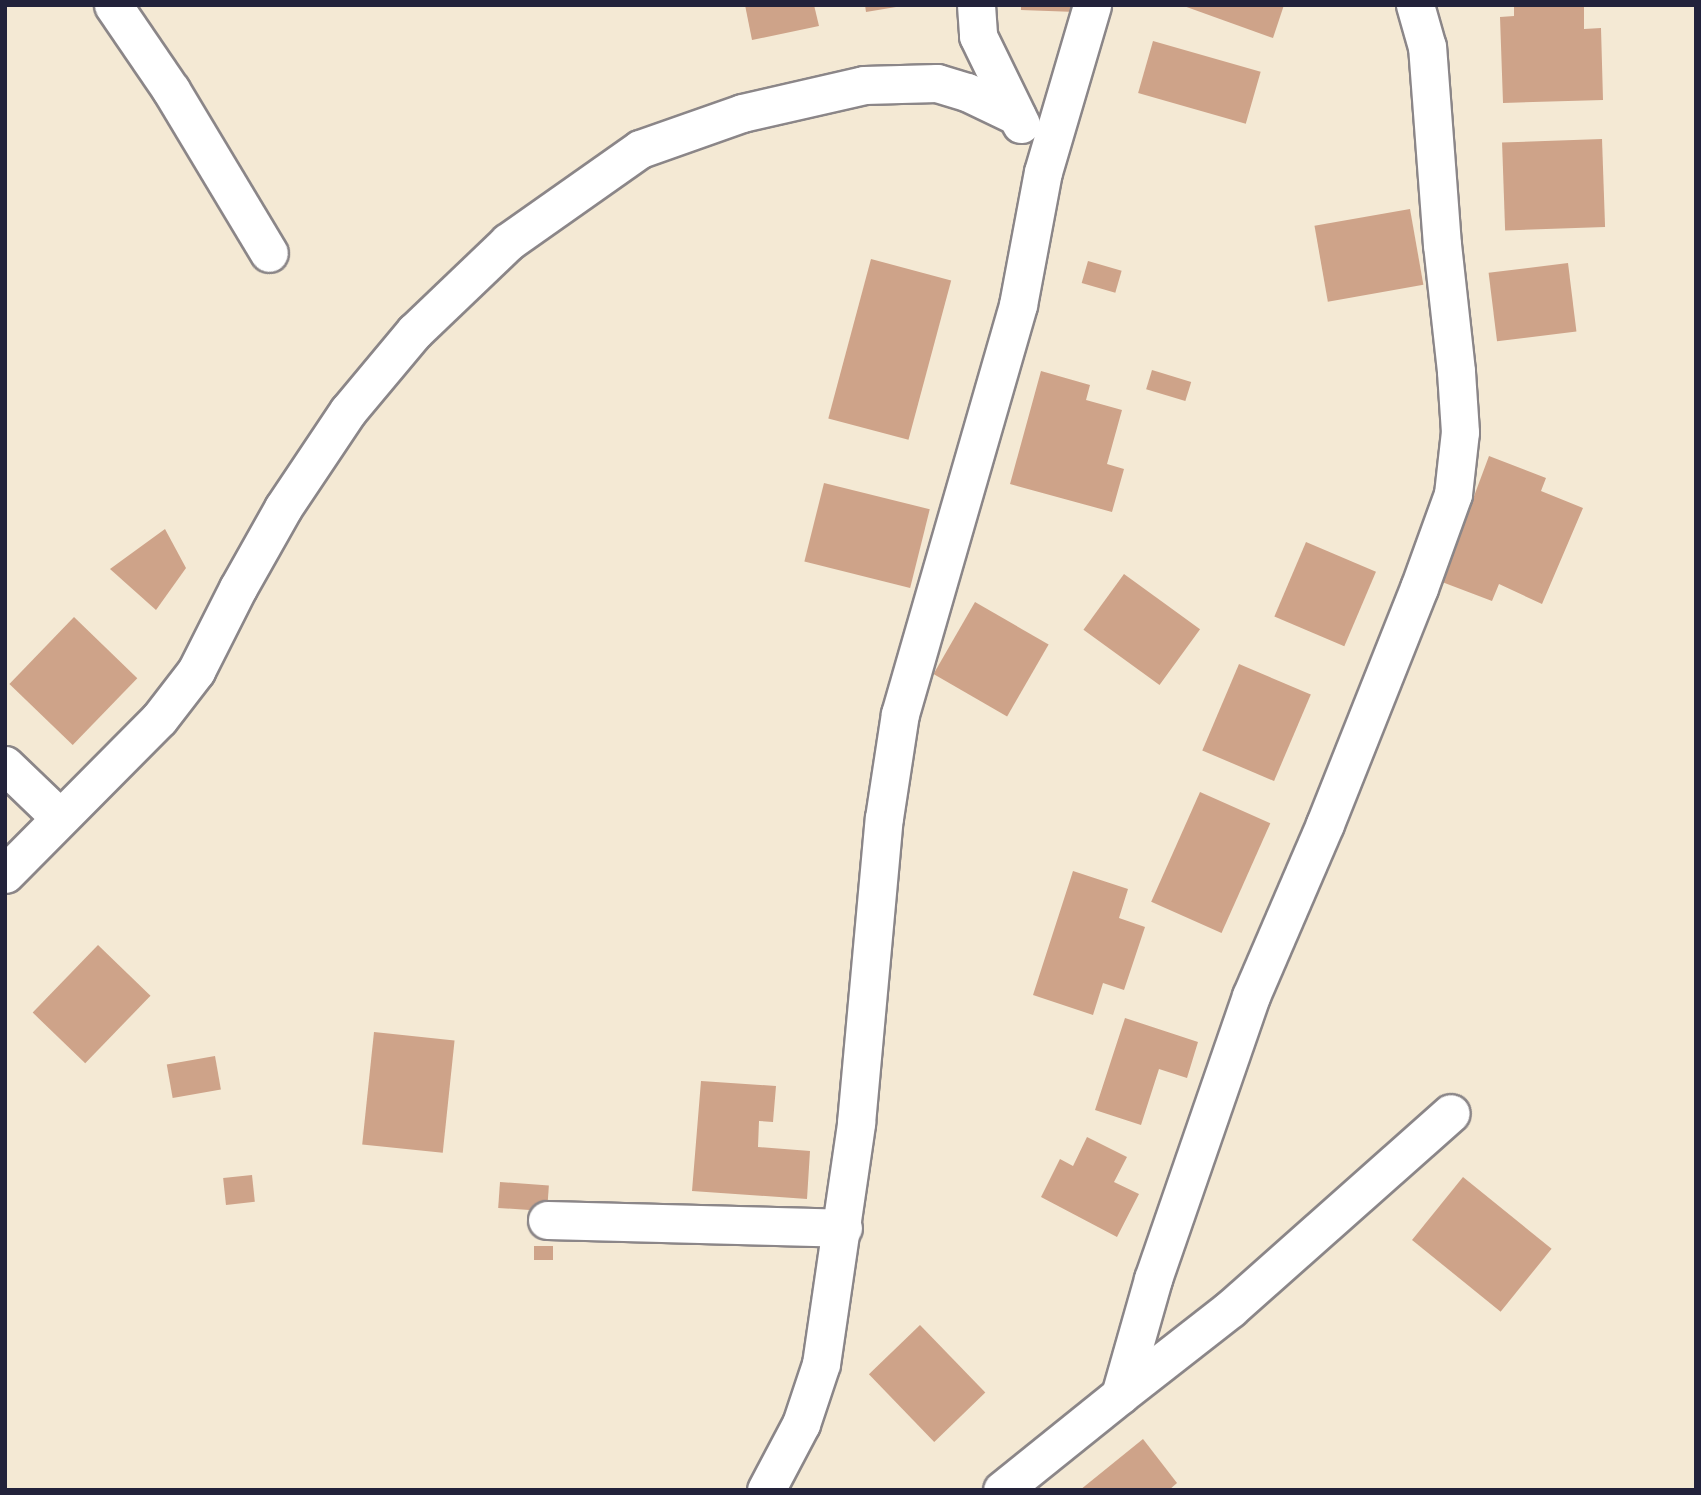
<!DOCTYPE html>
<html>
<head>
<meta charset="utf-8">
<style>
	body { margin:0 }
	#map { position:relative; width:1701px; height:1495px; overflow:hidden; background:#f4e9d4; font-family:"IM FELL Double Pica",serif }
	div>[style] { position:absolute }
	.building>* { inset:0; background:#cea389; transform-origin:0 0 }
	.roads { filter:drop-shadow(2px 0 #8b8688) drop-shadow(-2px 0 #8b8688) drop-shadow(0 2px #8b8688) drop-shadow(0 -2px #8b8688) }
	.minor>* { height:37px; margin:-18.5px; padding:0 18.5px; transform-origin:18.5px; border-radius:18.5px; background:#fff }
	span { translate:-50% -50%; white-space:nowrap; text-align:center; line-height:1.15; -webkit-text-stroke:5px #f7f3e8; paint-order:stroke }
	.frame { position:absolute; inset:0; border:7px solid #22223b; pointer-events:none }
</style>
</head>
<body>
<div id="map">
	<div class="building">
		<i style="clip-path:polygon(745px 5px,814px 5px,819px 26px,752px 40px)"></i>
		<i style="clip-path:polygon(865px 5px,896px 5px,896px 7px,866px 12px)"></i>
		<i style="clip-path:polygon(1021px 5px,1076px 5px,1076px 12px,1021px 10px)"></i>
		<i style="clip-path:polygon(1181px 5px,1284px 5px,1273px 38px)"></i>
		<i style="clip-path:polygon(1514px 5px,1584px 5px,1584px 29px,1601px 28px,1603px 100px,1503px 103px,1500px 17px,1514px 16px)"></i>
		<i style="left:1153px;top:41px;width:112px;height:54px;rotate:16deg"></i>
		<i style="left:1602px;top:139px;width:88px;height:100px;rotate:88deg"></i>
		<i style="left:1410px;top:209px;width:77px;height:97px;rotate:80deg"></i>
		<i style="left:871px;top:259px;width:83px;height:165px;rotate:15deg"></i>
		<i style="left:1088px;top:261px;width:35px;height:23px;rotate:16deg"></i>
		<i style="left:1568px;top:263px;width:69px;height:80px;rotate:83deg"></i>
		<i style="left:1152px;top:370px;width:41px;height:20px;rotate:17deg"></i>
		<i style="clip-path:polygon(1041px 371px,1090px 385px,1086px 400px,1122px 410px,1107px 464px,1124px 469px,1112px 512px,1010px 484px)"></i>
		<i style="clip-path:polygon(1489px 456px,1546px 478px,1541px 491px,1583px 508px,1542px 604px,1499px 584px,1492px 601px,1442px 582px)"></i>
		<i style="left:824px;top:483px;width:109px;height:81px;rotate:14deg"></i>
		<i style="clip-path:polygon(165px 529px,186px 568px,156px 610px,110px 569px)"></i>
		<i style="left:1306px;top:542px;width:76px;height:81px;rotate:23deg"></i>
		<i style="left:1124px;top:574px;width:94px;height:69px;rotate:36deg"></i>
		<i style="left:975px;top:602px;width:85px;height:83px;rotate:30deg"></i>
		<i style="left:74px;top:617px;width:88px;height:93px;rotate:44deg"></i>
		<i style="left:1239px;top:664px;width:78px;height:94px;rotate:23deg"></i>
		<i style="left:1200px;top:792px;width:77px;height:120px;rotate:24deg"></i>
		<i style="clip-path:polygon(1073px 871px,1128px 889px,1119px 918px,1145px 927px,1124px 990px,1103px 983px,1093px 1015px,1033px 995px)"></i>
		<i style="left:98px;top:945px;width:73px;height:94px;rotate:44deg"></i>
		<i style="clip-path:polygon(1125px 1018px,1198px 1042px,1187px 1078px,1159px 1069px,1141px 1125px,1095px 1110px)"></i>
		<i style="left:374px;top:1032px;width:81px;height:113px;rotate:6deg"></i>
		<i style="left:215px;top:1056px;width:34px;height:49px;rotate:80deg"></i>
		<i style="clip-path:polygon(701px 1081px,776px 1086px,773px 1122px,759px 1121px,758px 1147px,810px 1151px,807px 1199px,692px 1191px)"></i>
		<i style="clip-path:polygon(1087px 1137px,1127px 1157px,1114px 1182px,1139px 1194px,1117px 1237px,1041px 1197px,1060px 1159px,1073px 1166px)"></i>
		<i style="left:252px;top:1175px;width:27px;height:29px;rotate:84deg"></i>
		<i style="left:1463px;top:1177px;width:114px;height:81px;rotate:39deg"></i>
		<i style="left:500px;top:1182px;width:49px;height:26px;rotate:4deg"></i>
		<i style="left:534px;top:1246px;width:19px;height:14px"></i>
		<i style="left:920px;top:1325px;width:94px;height:71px;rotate:46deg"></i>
		<i style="clip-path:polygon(1143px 1439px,1177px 1483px,1169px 1490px,1080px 1490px)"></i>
	</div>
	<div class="roads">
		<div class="minor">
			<i style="left:113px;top:5px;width:103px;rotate:55.7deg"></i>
			<i style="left:171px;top:90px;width:190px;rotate:59deg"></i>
			<i style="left:976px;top:5px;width:31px;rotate:86deg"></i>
			<i style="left:978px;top:36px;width:98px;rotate:64deg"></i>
			<i style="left:5px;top:765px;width:76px;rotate:43.9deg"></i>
			<i style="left:5px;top:874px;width:218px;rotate:-45.2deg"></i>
			<i style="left:159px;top:719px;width:61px;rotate:-52.4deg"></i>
			<i style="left:196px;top:671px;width:93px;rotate:-63.2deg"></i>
			<i style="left:238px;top:588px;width:92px;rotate:-60.6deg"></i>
			<i style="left:283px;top:508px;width:117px;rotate:-56.2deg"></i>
			<i style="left:348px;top:411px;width:104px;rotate:-50.1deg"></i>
			<i style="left:415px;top:331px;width:129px;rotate:-43.7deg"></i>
			<i style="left:508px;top:242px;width:161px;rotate:-35.2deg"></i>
			<i style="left:640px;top:149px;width:108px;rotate:-19.4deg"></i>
			<i style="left:742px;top:113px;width:125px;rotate:-12.9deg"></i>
			<i style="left:864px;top:85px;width:73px;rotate:-1.6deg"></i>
			<i style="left:937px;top:83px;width:31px;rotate:17deg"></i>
			<i style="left:967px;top:92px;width:55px;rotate:25.6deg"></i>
			<i style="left:547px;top:1220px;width:296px;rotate:1.5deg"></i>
			<i style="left:1120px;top:1395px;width:140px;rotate:-38deg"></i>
			<i style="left:1230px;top:1309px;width:295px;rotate:-41.6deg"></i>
			<i style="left:766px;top:1490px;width:75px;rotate:-62.1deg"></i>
			<i style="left:801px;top:1424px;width:63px;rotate:-71.6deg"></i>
			<i style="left:821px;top:1364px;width:244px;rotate:-81.7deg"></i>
			<i style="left:856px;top:1123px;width:306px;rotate:-84.8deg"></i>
			<i style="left:884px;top:818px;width:105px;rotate:-81.3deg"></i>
			<i style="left:900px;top:714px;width:426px;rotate:-73.9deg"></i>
			<i style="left:1018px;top:305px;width:135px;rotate:-79.4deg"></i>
			<i style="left:1043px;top:172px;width:174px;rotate:-73.6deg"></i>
			<i style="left:1002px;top:1490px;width:151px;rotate:-38.8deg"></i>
			<i style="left:1120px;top:1395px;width:121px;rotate:-74.1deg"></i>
			<i style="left:1153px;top:1279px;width:299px;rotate:-70.9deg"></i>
			<i style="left:1251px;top:996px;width:187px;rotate:-66.7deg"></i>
			<i style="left:1325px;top:824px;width:254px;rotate:-68.3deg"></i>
			<i style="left:1419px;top:588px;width:100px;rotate:-70.1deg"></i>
			<i style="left:1453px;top:494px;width:62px;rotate:-83.6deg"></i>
			<i style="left:1460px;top:432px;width:61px;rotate:-93.8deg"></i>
			<i style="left:1456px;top:371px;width:127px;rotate:-96.3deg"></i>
			<i style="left:1442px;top:245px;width:199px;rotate:-94.3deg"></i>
			<i style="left:1427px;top:47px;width:44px;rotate:-105.9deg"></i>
		</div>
	</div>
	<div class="frame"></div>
</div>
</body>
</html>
